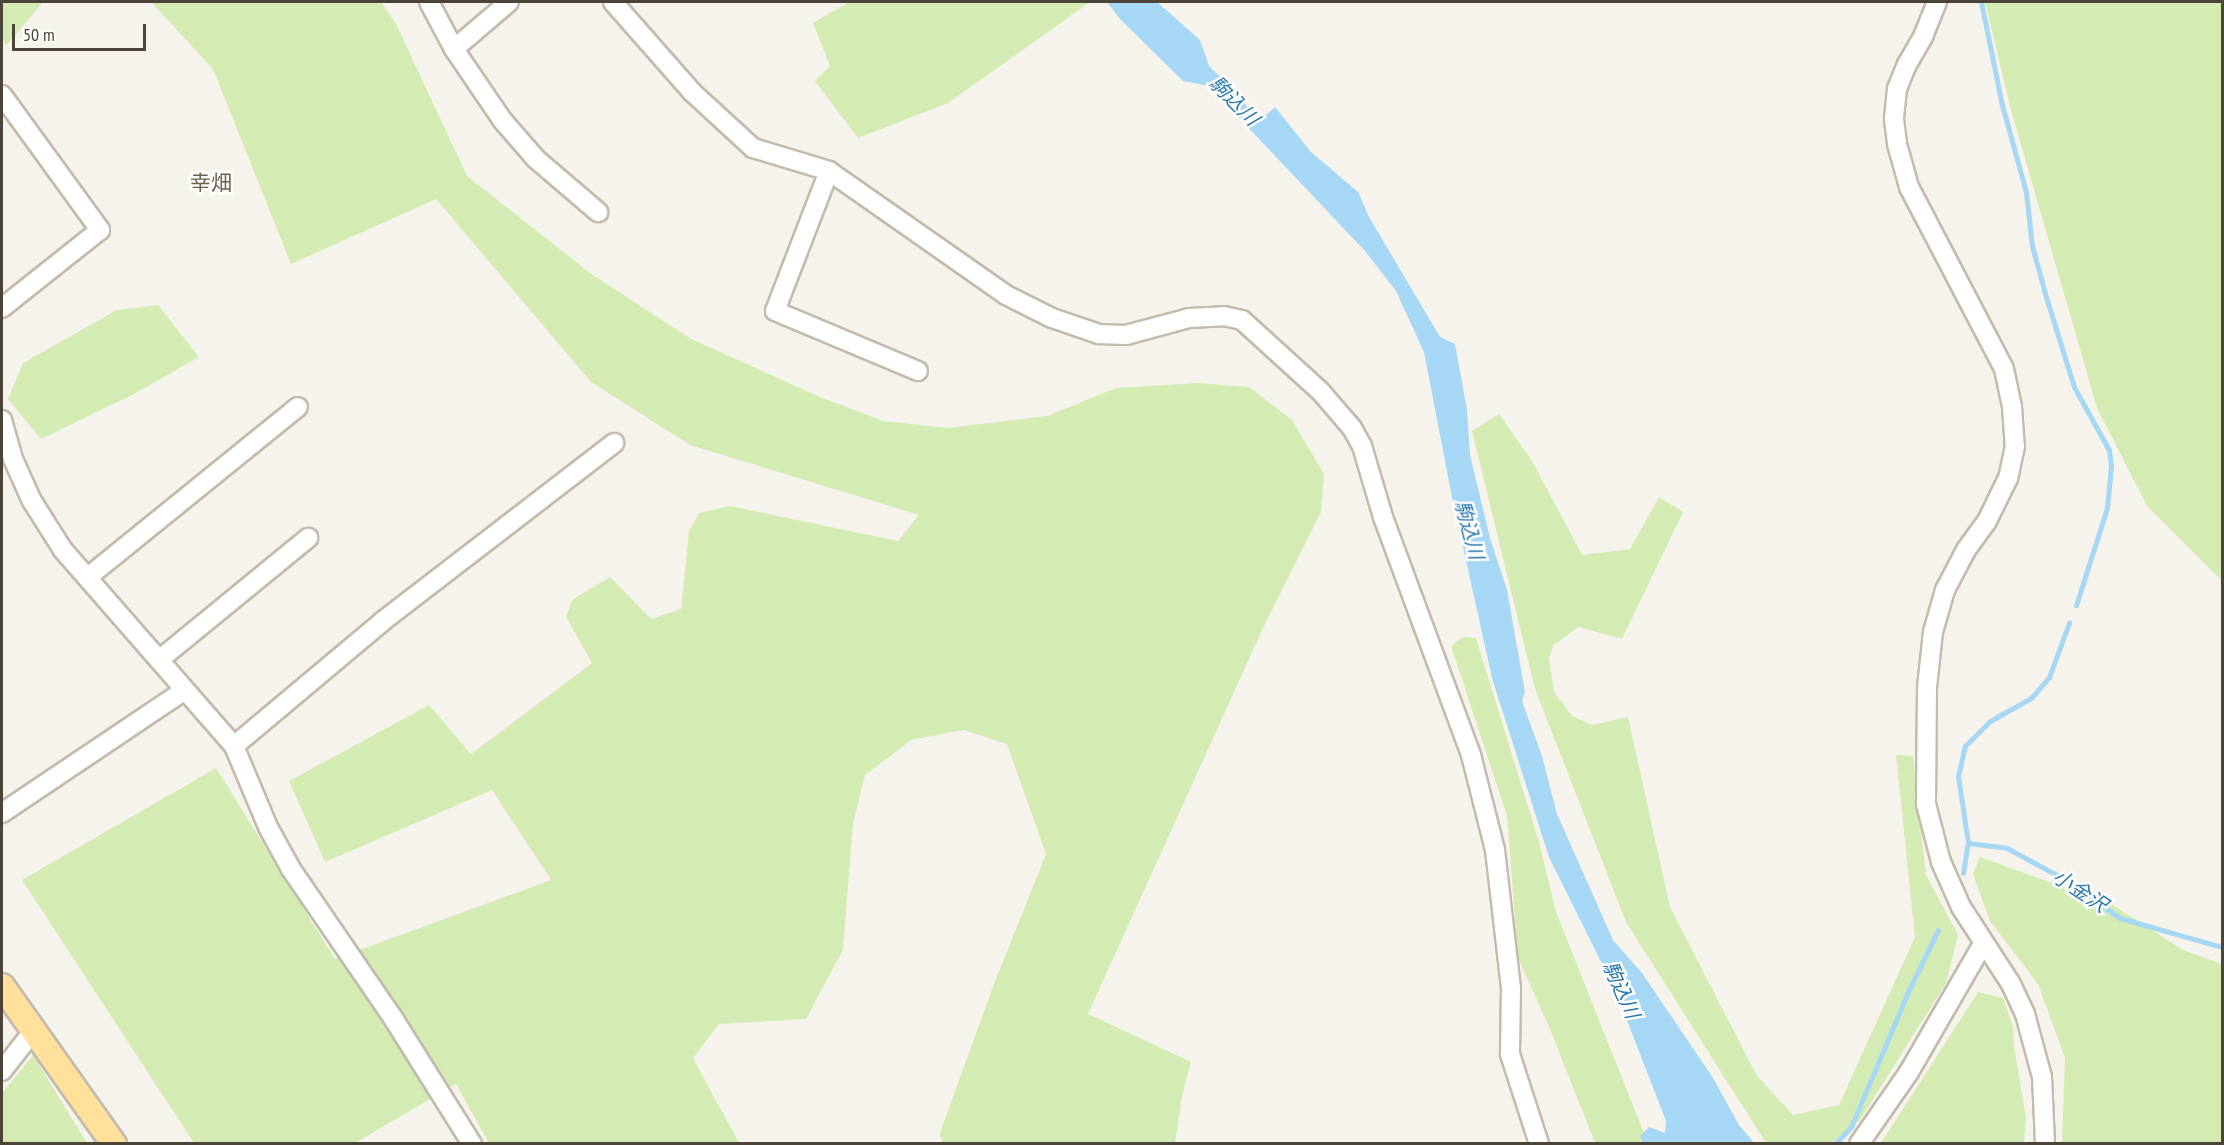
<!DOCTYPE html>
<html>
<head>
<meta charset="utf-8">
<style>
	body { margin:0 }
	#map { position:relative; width:2224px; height:1145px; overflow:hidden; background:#f6f3ec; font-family:"PT Sans Narrow","Noto Sans JP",sans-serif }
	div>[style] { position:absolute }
	.green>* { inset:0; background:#d4ecb3 }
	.water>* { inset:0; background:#a6d7f5 }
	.stream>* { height:5px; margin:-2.5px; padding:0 2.5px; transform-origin:2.5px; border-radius:2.5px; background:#a6d7f5 }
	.roads { filter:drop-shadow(2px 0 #c3bbad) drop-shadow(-2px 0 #c3bbad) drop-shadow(0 2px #c3bbad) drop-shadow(0 -2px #c3bbad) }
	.minor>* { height:18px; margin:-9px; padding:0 9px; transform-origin:9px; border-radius:9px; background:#fff }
	.major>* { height:24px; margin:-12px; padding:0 12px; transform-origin:12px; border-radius:12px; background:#ffe19c }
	span { translate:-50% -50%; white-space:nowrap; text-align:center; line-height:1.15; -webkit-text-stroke:5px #fff; paint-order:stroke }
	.water-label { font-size:20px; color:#2778ae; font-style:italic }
	.quarter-label { font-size:21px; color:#6f614f }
	.frame { position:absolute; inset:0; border:3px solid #4c4438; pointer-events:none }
	.scale { position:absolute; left:12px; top:24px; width:134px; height:27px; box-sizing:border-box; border:3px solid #4c4438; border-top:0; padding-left:8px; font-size:18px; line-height:21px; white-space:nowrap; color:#4c4438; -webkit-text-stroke:4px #fff; paint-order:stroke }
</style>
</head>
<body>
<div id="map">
	<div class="green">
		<i style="clip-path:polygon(2px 2px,43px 2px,6px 46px,2px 39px)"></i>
		<i style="clip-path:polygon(151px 2px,381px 2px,396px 24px,467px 176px,590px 273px,691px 339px,820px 397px,883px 421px,947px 428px,1047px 416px,1116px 388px,1198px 383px,1249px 387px,1292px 420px,1324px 474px,1321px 512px,1263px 628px,1088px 1014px,1191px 1062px,1182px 1096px,1175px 1143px,942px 1143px,940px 1133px,995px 981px,1046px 854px,1007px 744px,964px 730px,911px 740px,865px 775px,853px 824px,843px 950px,806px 1019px,719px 1024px,693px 1058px,739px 1143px,489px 1143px,456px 1084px,355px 1143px,194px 1143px,22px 880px,216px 768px,335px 959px,551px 880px,492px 790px,325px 862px,289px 781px,429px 705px,471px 754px,592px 663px,566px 617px,572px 600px,610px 577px,651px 619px,681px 609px,689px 531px,699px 513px,730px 506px,898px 541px,919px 515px,690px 445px,591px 382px,436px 199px,291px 264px,213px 69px)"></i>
		<i style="clip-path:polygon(849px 2px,1090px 2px,948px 103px,858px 138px,815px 81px,830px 66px,813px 23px)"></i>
		<i style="clip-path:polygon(1985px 2px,2222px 2px,2222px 581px,2147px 506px,2097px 408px,2011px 110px)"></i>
		<i style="clip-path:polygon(158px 305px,199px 357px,134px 394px,41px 439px,8px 399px,23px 363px,117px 310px)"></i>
		<i style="clip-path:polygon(1499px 414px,1532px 461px,1582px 555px,1630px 549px,1659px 497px,1683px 512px,1622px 639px,1578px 627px,1553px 646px,1549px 658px,1554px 692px,1572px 716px,1592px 725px,1628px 717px,1670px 907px,1757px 1076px,1793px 1115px,1839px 1105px,1915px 937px,1896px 755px,1913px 756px,1926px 875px,1958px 935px,1946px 983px,1860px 1120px,1832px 1143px,1766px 1143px,1626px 922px,1535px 689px,1472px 431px)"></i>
		<i style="clip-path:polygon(1462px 637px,1476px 638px,1539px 842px,1556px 912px,1648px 1143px,1595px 1143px,1550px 1029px,1518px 958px,1507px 816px,1451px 646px)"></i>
		<i style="clip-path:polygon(1980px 857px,2113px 905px,2183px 950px,2222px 964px,2222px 1143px,2062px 1143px,2065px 1058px,2038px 984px,1990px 921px,1973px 874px)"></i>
		<i style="clip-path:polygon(1978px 992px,2003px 998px,2013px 1026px,2014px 1046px,2026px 1117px,2024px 1143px,1881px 1143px)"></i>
		<i style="clip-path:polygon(33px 1055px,87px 1143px,2px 1143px,2px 1093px)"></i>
	</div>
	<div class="water">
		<i style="clip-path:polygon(1107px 2px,1157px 2px,1200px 40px,1209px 66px,1240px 96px,1251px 113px,1265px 116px,1275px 107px,1311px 152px,1358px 192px,1369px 217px,1440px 337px,1455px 344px,1467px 410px,1470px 455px,1490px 538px,1507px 590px,1525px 692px,1522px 701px,1542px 756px,1557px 814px,1613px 940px,1642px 973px,1713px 1078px,1739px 1125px,1754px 1143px,1643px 1143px,1640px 1136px,1649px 1127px,1665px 1133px,1666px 1121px,1616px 992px,1549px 857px,1492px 678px,1452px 497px,1424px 352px,1396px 291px,1365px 251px,1209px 86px,1183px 81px,1121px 20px)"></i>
	</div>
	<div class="stream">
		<i style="left:1981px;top:2px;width:105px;rotate:78.5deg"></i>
		<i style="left:2002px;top:105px;width:90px;rotate:74.6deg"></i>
		<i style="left:2026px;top:192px;width:54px;rotate:83.7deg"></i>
		<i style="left:2032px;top:246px;width:53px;rotate:74.6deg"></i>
		<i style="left:2046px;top:297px;width:94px;rotate:72.7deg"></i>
		<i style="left:2074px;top:387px;width:72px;rotate:60.9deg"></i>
		<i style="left:2109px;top:450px;width:16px;rotate:83deg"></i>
		<i style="left:2111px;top:466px;width:42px;rotate:95.4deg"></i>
		<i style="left:2107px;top:508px;width:102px;rotate:107.7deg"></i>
		<i style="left:1968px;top:843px;width:39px;rotate:7deg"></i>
		<i style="left:2007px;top:848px;width:65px;rotate:28.5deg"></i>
		<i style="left:2064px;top:879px;width:68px;rotate:34.9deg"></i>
		<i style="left:2120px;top:918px;width:106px;rotate:15.9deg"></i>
		<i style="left:1963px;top:873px;width:30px;rotate:-81deg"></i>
		<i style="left:1968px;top:843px;width:68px;rotate:-98.5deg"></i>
		<i style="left:1958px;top:776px;width:31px;rotate:-77deg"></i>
		<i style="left:1965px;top:746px;width:35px;rotate:-45deg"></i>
		<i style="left:1990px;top:721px;width:47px;rotate:-29.3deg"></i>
		<i style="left:2031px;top:698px;width:28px;rotate:-49deg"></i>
		<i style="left:2049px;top:677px;width:58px;rotate:-69.7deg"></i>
		<i style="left:1835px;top:1144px;width:23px;rotate:-47deg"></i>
		<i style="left:1851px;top:1127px;width:147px;rotate:-67.1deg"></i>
		<i style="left:1908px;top:992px;width:69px;rotate:-64.2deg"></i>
	</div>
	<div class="roads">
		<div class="minor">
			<i style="left:429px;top:2px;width:53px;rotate:62deg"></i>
			<i style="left:454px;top:49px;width:87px;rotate:55.8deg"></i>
			<i style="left:503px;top:121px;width:50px;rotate:49deg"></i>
			<i style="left:536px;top:159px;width:82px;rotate:40.5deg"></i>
			<i style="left:613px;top:2px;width:120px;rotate:48.7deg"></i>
			<i style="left:692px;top:92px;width:83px;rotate:42.6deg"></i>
			<i style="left:753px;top:148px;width:79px;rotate:16.8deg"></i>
			<i style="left:829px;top:171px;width:216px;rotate:35deg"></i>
			<i style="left:1006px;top:295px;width:51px;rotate:26.6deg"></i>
			<i style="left:1052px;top:318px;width:50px;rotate:18.8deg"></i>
			<i style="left:1099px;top:334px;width:27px;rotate:2deg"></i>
			<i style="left:1126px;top:335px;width:65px;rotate:-15.1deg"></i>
			<i style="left:1189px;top:318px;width:35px;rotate:-3deg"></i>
			<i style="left:1224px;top:316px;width:18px;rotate:13deg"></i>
			<i style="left:1242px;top:320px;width:107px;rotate:42.3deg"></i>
			<i style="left:1321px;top:392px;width:48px;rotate:49.3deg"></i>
			<i style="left:1352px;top:428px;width:21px;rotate:61deg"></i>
			<i style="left:1362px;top:446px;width:74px;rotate:73.5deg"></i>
			<i style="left:1383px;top:517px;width:254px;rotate:69.7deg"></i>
			<i style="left:1471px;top:755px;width:98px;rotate:75.8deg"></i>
			<i style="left:1495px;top:850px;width:139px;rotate:83.4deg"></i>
			<i style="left:1511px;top:988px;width:66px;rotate:90.9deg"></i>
			<i style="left:1510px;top:1054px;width:95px;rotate:72.1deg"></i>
			<i style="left:1937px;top:2px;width:35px;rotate:112deg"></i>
			<i style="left:1924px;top:35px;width:34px;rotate:120deg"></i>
			<i style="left:1907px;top:64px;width:27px;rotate:112deg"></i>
			<i style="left:1897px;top:89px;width:30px;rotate:96deg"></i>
			<i style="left:1894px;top:119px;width:25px;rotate:83deg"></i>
			<i style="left:1897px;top:144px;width:45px;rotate:74.4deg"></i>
			<i style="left:1909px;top:187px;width:205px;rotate:62.4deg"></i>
			<i style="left:2004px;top:369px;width:39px;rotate:78deg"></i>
			<i style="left:2012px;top:407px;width:39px;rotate:86deg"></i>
			<i style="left:2015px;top:446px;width:33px;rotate:102deg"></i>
			<i style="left:2008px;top:478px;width:48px;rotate:116deg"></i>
			<i style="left:1987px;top:521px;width:36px;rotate:126deg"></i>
			<i style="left:1966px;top:550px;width:45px;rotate:117.7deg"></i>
			<i style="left:1945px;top:590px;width:44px;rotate:105.9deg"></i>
			<i style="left:1933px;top:632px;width:55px;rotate:96.2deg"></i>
			<i style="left:1927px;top:687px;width:117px;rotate:90.5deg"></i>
			<i style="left:1926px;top:804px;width:60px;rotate:75.5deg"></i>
			<i style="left:1941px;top:862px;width:49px;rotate:66deg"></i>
			<i style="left:1961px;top:907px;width:92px;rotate:57deg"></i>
			<i style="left:2011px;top:984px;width:33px;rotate:65deg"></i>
			<i style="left:2025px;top:1014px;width:65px;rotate:74.9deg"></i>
			<i style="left:2042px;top:1077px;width:67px;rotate:87.4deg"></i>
			<i style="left:454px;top:49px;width:72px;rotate:-40.5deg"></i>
			<i style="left:2px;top:95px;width:167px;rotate:54deg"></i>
			<i style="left:100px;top:230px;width:125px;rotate:141.5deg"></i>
			<i style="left:829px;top:171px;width:150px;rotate:111.1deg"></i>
			<i style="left:775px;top:311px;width:155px;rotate:22.8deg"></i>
			<i style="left:2px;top:420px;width:41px;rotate:74.2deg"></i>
			<i style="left:13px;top:459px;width:46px;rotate:65.7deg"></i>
			<i style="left:32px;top:501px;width:58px;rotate:57.7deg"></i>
			<i style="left:63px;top:550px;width:260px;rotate:48.9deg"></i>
			<i style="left:234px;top:746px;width:88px;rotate:67.2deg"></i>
			<i style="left:268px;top:827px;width:48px;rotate:61.3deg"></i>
			<i style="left:291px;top:869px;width:181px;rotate:55.6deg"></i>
			<i style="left:393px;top:1018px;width:149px;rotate:57.9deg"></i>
			<i style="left:88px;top:577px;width:270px;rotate:-39deg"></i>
			<i style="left:159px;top:660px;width:193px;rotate:-39.3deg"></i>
			<i style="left:234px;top:746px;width:194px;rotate:-40deg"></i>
			<i style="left:383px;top:621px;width:292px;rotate:-37.6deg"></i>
			<i style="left:2px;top:813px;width:220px;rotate:-33.9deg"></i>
			<i style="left:2px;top:1071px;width:52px;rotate:-52deg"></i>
			<i style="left:1859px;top:1144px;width:88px;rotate:-55.2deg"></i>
			<i style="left:1909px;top:1072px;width:148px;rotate:-60deg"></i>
		</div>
		<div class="major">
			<i style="left:2px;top:986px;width:194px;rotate:54.7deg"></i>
		</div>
	</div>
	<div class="water-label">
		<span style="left:1234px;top:101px;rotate:45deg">駒込川</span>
		<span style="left:1469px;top:530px;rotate:75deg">駒込川</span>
		<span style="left:2080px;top:891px;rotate:33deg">小金沢</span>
		<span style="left:1621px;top:990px;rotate:66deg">駒込川</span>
	</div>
	<div class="quarter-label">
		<span style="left:211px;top:183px">幸畑</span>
	</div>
	<div class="frame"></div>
	<div class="scale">50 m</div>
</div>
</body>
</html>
